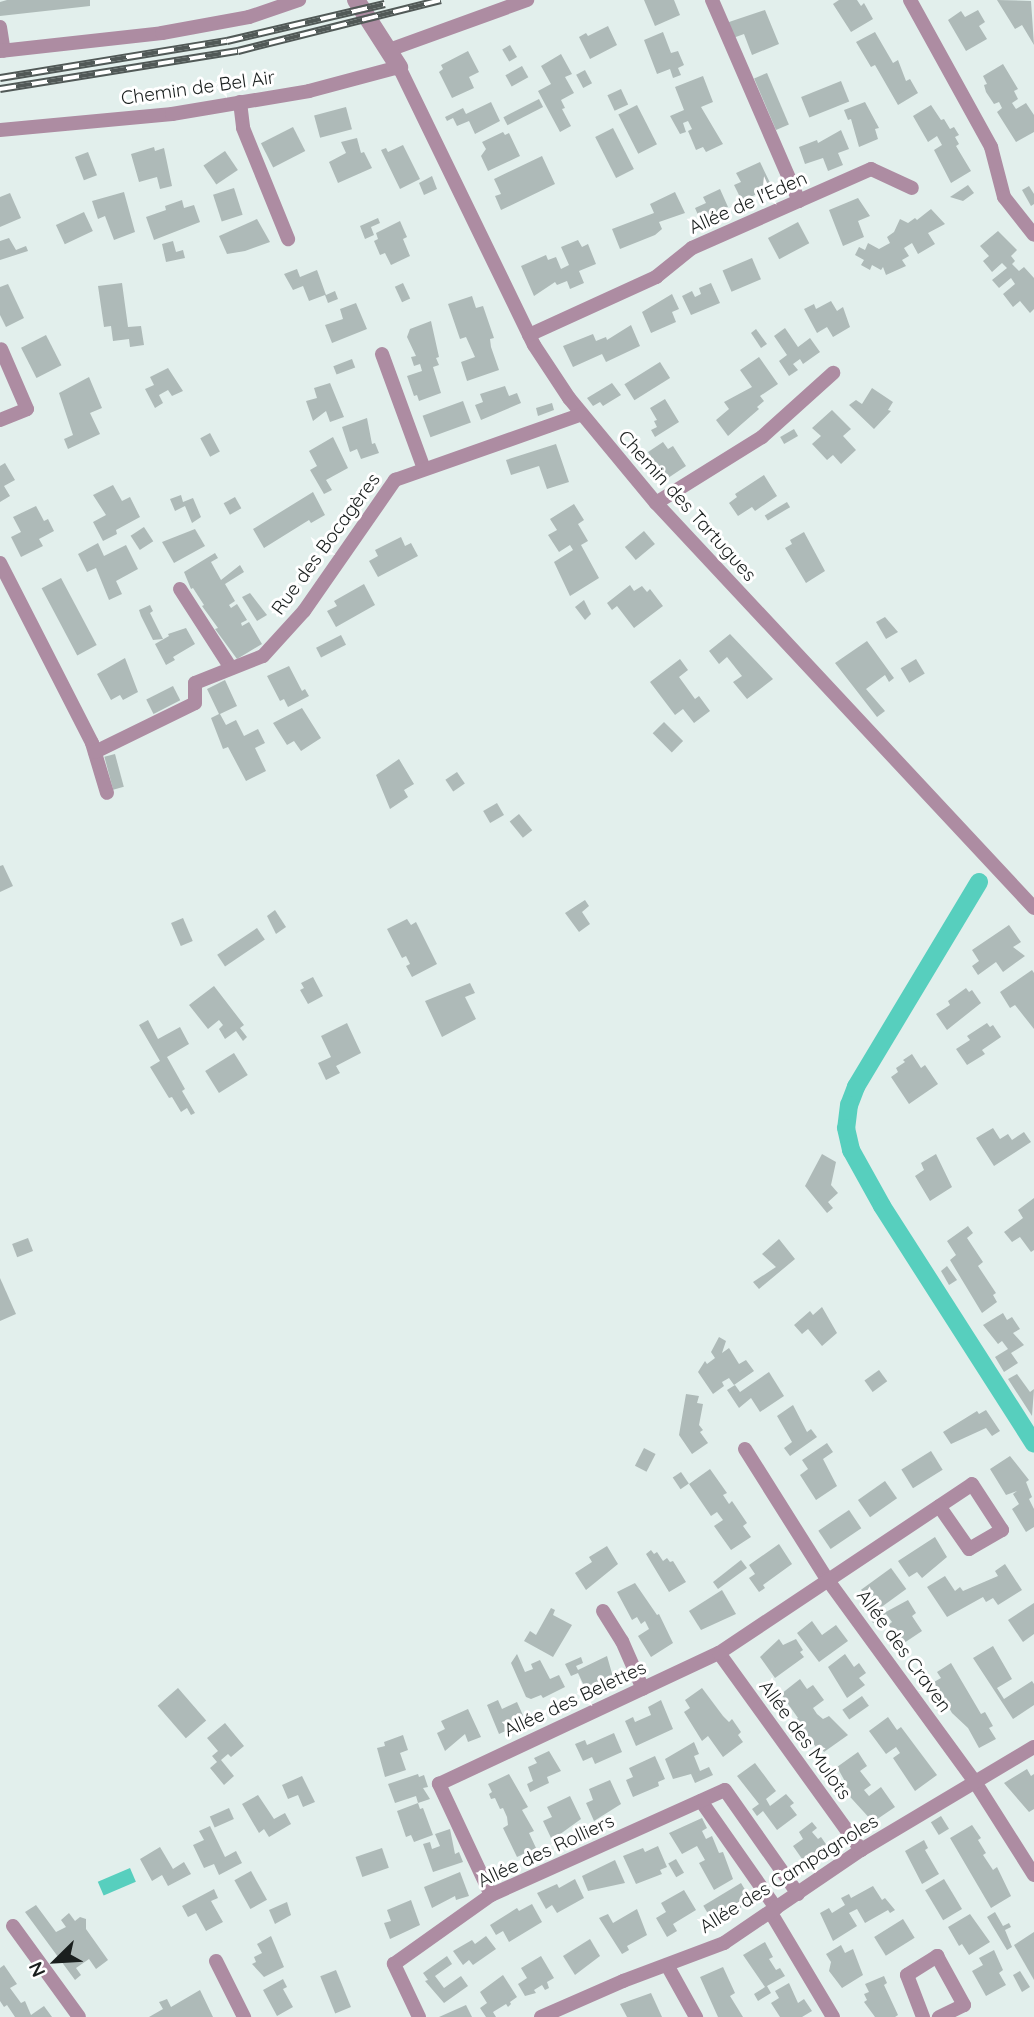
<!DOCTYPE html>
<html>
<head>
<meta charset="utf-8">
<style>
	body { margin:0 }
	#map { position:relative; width:1034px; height:2017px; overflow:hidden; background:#e2efec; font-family:Quicksand,sans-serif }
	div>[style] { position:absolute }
	.water>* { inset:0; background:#57cfbe; transform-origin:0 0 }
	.canal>* { height:18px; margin:-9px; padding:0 9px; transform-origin:9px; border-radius:9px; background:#57cfbe }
	.building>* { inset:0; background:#aebab8; transform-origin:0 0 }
	.minor>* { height:14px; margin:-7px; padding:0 7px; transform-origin:7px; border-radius:7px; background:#ad8ca2 }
	.tertiary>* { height:18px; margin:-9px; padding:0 9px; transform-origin:9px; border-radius:9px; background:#ad8ca2 }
	.rail>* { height:8px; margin-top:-4px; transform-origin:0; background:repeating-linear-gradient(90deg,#fff 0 16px,#515957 0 32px); box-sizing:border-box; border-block:2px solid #515957 }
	span { translate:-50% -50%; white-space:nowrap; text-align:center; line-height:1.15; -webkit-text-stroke:6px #fff; paint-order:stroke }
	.street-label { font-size:19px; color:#1a1f1e }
	.north { position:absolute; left:21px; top:1926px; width:70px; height:70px; -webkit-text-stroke:5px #fff; paint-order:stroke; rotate:246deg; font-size:19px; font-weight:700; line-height:28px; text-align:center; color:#1a1f1e }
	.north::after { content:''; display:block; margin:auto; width:24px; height:32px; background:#1a1f1e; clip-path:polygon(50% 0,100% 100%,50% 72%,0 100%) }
</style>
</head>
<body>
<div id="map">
	<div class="water">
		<i style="left:130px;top:1868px;width:15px;height:35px;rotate:67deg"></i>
	</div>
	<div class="canal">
		<i style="left:979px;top:882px;width:239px;rotate:121deg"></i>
		<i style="left:856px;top:1087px;width:19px;rotate:111deg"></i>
		<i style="left:849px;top:1105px;width:23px;rotate:97deg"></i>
		<i style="left:846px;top:1128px;width:23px;rotate:77deg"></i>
		<i style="left:851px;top:1150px;width:64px;rotate:61deg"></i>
		<i style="left:882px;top:1206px;width:282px;rotate:57.4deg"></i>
	</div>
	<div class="building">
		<i style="clip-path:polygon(7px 0,90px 0,90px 6px,0 16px,0 2px)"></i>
		<i style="clip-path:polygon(644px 0,674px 0,680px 15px,655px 26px)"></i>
		<i style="clip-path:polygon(839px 0,857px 0,861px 6px,864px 3px,873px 19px,851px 32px,833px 4px)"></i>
		<i style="clip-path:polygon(997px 0,1031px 1px,1034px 45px,1022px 25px,1015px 29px)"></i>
		<i style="clip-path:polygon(765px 10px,779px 44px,752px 55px,744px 34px,733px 38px,726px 23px)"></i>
		<i style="clip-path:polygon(978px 10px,985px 22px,979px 26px,987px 39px,966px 51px,948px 20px,961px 11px,965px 17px)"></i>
		<i style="clip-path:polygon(608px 26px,617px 45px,590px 59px,579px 37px,586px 33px,588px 36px)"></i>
		<i style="clip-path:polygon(663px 32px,671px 53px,678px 51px,684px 65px,678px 68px,681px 75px,673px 78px,670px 69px,657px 74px,644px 40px)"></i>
		<i style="clip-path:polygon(875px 32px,893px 63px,898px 60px,906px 81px,910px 79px,918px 93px,898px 105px,875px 65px,871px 67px,856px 42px)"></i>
		<i style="left:510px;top:45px;width:14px;height:9px;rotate:60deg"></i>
		<i style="clip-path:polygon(468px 51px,479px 72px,469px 77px,474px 88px,452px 98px,439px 72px,443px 69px,441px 65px)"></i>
		<i style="clip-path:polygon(561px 54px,572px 74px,565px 77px,574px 93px,561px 100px,565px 108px,562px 109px,571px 126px,560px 132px,538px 91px,551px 84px,541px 66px)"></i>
		<i style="clip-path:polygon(1003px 64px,1018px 89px,1014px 91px,1018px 99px,1012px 103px,1016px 109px,1026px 103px,1034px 115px,1034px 132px,1016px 142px,997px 112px,1002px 108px,999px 102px,994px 104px,986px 92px,984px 85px,987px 84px,983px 76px)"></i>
		<i style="left:522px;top:66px;width:13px;height:19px;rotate:61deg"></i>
		<i style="left:585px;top:70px;width:15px;height:10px;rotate:62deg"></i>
		<i style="left:767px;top:73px;width:56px;height:14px;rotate:67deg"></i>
		<i style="clip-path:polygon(703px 76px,713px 102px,701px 107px,723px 144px,706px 152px,703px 147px,696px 150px,688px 131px,692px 129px,688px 121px,683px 123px,686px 132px,680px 134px,670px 116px,684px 110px,675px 87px)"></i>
		<i style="left:841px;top:81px;width:22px;height:43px;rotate:68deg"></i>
		<i style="left:621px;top:89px;width:17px;height:15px;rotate:65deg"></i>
		<i style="left:539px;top:99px;width:9px;height:40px;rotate:63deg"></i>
		<i style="clip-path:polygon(491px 102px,500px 121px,475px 134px,469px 121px,457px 126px,453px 118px,447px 121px,445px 117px,463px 108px,466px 114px)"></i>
		<i style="clip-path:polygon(865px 102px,879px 128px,875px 129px,878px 139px,859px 147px,851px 119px,848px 120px,844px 110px)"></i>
		<i style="left:637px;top:105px;width:44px;height:21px;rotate:63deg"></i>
		<i style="clip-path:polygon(931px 105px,941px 120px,944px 119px,950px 129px,954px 127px,959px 135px,955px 137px,959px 144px,956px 146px,971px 171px,951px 183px,934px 150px,942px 145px,937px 136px,928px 142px,913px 116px)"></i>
		<i style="left:346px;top:107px;width:23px;height:33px;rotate:75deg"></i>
		<i style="left:293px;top:127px;width:27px;height:36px;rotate:63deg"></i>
		<i style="left:613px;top:128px;width:46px;height:20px;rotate:63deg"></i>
		<i style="clip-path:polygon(841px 130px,849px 149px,838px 153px,843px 165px,828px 171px,823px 158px,805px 164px,799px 147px,817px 140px,818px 143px)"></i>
		<i style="clip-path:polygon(503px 132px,505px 135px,509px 133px,520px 156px,488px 171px,481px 156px,486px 149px,482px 142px)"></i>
		<i style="clip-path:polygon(357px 138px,361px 153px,364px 152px,372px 168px,338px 183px,329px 162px,346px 153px,341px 142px)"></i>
		<i style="clip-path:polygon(403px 145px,420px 179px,400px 189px,381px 150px,386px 148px,388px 152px)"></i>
		<i style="clip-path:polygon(154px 147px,155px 151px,164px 148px,172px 186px,160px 189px,157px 177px,139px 182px,131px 154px)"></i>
		<i style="left:225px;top:151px;width:23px;height:26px;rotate:56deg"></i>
		<i style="left:88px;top:152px;width:25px;height:14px;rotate:69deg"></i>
		<i style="clip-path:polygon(542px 156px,555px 184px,501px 210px,495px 196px,501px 194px,494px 179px)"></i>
		<i style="clip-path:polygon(760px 162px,772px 187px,742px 201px,734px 185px,741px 182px,736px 173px)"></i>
		<i style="clip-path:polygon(432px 176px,437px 189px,424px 195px,419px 183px)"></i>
		<i style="clip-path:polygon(968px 185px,974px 193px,963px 201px,950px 197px)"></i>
		<i style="clip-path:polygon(1029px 186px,1034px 194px,1034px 204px,1031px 206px,1022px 190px)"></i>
		<i style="left:234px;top:188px;width:28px;height:22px;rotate:72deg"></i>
		<i style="clip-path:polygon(720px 189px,728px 207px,701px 222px,695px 208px,706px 203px,703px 197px)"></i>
		<i style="clip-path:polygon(124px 192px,135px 232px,114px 240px,105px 216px,98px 219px,92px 201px)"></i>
		<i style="clip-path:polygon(675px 192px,685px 213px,659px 222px,662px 229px,655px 235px,620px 249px,612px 229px,654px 213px,650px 204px)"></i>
		<i style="clip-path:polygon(10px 193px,21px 218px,0 227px,0 197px)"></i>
		<i style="clip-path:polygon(858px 198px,870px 216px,858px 221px,864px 237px,843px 246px,829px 210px)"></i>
		<i style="clip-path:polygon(182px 200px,184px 208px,194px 205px,200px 222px,154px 240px,146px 217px,166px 210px,165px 206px)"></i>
		<i style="clip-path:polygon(931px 209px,945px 224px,928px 233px,935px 244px,918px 254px,912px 243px,904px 248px,909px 256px,902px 260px,906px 266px,886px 275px,883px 267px,881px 270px,872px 265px,870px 270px,861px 265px,864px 260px,855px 255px,859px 247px,865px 250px,868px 243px,879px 249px,890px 243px,887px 237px,894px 232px,900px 219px,908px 223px,915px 218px,917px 220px)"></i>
		<i style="left:84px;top:212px;width:21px;height:31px;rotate:65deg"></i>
		<i style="clip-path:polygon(378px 218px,380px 223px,371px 227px,374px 235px,365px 239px,360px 226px)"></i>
		<i style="clip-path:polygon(257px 219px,270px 242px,245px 251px,227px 254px,219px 236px)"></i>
		<i style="clip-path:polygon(400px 221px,407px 237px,403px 239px,410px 256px,391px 265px,385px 253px,380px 255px,374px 241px,378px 239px,376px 233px)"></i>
		<i style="left:798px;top:222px;width:24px;height:34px;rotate:62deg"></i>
		<i style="clip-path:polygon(998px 231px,1017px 250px,1011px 256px,1015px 261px,1012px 264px,1019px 271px,1024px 267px,1034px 278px,1034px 309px,1030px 313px,1020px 301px,1013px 307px,1003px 294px,1015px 284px,1011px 278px,999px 288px,992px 280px,1007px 268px,1002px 263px,992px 272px,983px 261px,989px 256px,980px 246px)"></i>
		<i style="clip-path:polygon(9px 238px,16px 250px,26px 246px,28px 251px,0 260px,0 241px)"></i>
		<i style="clip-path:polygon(578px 240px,582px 247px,588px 244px,596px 264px,579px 271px,584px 283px,570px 289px,567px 281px,557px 285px,555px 282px,534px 296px,521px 266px,546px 255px,548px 260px,556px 257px,561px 269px,569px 265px,561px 247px)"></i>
		<i style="clip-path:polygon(173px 241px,176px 252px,183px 250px,185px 258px,166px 262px,162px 244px)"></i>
		<i style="left:752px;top:258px;width:23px;height:32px;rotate:67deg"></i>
		<i style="clip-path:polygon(297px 269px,300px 277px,317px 270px,326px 295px,335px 291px,338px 299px,328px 303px,325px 295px,309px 301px,303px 286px,293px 290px,284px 274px)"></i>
		<i style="clip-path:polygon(122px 283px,128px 327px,141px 326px,144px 345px,130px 347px,129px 339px,113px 341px,111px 326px,104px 327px,98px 286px)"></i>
		<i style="left:403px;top:283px;width:17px;height:9px;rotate:65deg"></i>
		<i style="clip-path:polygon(711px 283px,720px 303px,691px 315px,682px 296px,692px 291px,695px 297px,701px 294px,699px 288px)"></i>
		<i style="clip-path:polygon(8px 284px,24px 318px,6px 327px,0 315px,0 287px)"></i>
		<i style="clip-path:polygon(672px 294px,679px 309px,672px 312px,676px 322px,651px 333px,642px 312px)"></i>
		<i style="clip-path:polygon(472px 296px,476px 308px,483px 306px,494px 338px,490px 339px,491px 347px,499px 370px,467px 381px,461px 362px,475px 357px,466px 337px,460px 339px,448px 304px)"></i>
		<i style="clip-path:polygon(831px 301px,837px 311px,843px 307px,850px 327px,833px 337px,827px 327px,817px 333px,804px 309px,814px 304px,816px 309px)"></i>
		<i style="clip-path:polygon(356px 303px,367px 329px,332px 343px,325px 325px,343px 319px,340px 309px)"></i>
		<i style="clip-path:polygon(431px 321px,439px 357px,436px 358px,439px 365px,433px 367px,441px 393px,419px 401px,417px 395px,414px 396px,407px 376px,422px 371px,420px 364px,414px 366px,411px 357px,416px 356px,407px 337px,410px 329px)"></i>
		<i style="clip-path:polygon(631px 325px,640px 346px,606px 362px,602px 354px,573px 367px,563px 346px,593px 334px,596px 341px,606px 337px,607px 340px)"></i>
		<i style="clip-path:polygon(785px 328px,798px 347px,810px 338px,820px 352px,803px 364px,800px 359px,793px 364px,798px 370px,789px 376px,779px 361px,787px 355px,774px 336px)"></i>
		<i style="clip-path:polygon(756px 329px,767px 344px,761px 348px,751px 333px)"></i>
		<i style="left:46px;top:335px;width:34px;height:28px;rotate:63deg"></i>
		<i style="clip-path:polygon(759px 357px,778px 384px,760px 396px,764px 401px,757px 407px,759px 409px,728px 436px,716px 420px,729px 409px,724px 402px,752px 387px,740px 370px)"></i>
		<i style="left:352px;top:359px;width:9px;height:20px;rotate:69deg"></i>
		<i style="left:660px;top:362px;width:19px;height:42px;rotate:58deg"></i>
		<i style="clip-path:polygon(168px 368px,183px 391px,172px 396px,168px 390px,159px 395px,163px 403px,155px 408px,145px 389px,154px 385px,150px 377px)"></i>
		<i style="clip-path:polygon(89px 377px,102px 408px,90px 413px,100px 434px,68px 449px,64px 439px,73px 435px,59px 393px)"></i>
		<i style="clip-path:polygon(330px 383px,344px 417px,330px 422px,326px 411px,313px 421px,306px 401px,317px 398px,314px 388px)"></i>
		<i style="clip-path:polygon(612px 383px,621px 395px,603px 406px,600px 402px,593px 406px,587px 398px)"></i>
		<i style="clip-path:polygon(505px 386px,509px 396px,517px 393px,521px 403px,481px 420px,475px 405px,483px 402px,480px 394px)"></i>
		<i style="clip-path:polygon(872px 388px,893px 402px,888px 410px,891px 411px,874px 429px,849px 405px,856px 400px,862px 404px)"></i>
		<i style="clip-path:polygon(665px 399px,679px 422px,655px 437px,651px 430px,657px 427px,654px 421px,657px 420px,650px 408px)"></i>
		<i style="left:463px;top:401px;width:23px;height:43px;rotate:70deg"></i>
		<i style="clip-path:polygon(552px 403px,554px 410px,538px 416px,536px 408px)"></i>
		<i style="clip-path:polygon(832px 410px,851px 429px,843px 436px,856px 450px,841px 464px,833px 455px,827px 460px,812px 444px,821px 436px,812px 428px)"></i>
		<i style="clip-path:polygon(367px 418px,372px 444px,375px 443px,379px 453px,361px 459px,357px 449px,350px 452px,342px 427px)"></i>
		<i style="left:794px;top:429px;width:8px;height:16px;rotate:60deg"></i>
		<i style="left:210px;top:433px;width:21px;height:11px;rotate:62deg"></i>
		<i style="clip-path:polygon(333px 437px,348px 468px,326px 480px,332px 490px,324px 494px,310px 470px,317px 466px,309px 451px)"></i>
		<i style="clip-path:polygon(663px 442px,668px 449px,673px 446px,686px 466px,665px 480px,648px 452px)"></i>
		<i style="clip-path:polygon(556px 444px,569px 482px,547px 489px,539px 466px,511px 475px,506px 460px)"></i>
		<i style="clip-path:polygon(5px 463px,15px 480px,4px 486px,10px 496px,0 502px,0 466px)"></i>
		<i style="clip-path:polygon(764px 475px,777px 496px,755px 511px,752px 507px,738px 516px,729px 503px,737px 497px,735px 494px)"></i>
		<i style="clip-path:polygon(113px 485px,122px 501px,130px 497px,140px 517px,116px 530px,117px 534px,103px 541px,93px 522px,106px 515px,93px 495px)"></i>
		<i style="clip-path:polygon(313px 492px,325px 515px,311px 523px,309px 520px,264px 548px,253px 529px)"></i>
		<i style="clip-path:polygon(181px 495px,183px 502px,193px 498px,201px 517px,192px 523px,185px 506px,175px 511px,170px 499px)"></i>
		<i style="left:235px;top:497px;width:13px;height:13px;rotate:61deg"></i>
		<i style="left:787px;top:502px;width:6px;height:26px;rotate:59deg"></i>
		<i style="clip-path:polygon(574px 504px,584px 520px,578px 524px,588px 541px,581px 545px,599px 578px,570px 596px,554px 562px,573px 550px,570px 545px,559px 552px,548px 535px,557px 530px,550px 519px)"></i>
		<i style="clip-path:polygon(36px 506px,44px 521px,48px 519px,54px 531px,39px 539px,43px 546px,21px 557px,11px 537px,21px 532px,13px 517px)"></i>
		<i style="left:144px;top:527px;width:17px;height:16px;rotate:57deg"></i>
		<i style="clip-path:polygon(195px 529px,205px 546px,174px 563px,162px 542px)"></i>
		<i style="left:644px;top:531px;width:17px;height:25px;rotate:50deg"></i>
		<i style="clip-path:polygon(804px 532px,825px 571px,806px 583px,785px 548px,792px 544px,790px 540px)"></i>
		<i style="clip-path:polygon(401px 537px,405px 546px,411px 543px,418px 556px,378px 577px,369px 561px,378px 556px,375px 550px)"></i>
		<i style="clip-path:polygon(98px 543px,104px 556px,126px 545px,138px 569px,116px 581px,122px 594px,109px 600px,96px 568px,87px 572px,78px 554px)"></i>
		<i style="clip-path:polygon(215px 553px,218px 558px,211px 562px,221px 580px,240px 565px,244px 572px,225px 584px,235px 601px,229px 605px,231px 608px,237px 604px,247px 620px,241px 623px,242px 626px,249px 622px,262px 644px,237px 659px,215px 629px,218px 628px,202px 606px,204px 605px,193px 588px,191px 589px,184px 572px)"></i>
		<i style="left:61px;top:578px;width:76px;height:22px;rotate:62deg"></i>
		<i style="clip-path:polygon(364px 584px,375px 605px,336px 627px,327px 611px,337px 606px,334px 601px)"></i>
		<i style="clip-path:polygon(630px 585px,634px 591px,642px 586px,647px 592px,650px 589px,663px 606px,634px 628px,617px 606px,612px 610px,607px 603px)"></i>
		<i style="clip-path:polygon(250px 593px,267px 615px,257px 621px,242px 597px)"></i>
		<i style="clip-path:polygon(584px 600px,591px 614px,585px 620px,575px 607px)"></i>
		<i style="clip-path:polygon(150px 605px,153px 611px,150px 613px,163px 639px,153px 640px,141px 616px,139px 610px)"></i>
		<i style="clip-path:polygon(885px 617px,898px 632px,886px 639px,876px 622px)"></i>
		<i style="clip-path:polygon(186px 628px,195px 644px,173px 657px,175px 660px,166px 665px,155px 644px,169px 636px,168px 634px)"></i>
		<i style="clip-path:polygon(730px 634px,773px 679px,747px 699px,733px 682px,742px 676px,727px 657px,719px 664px,709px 651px)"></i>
		<i style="left:341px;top:635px;width:11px;height:28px;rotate:63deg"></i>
		<i style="clip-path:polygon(867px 641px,894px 678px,889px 682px,885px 675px,866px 689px,885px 711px,877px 717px,835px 663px)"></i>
		<i style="clip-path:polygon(125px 658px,138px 692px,123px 700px,120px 695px,111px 700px,97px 674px)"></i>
		<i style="clip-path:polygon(680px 659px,688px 670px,679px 677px,695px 699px,699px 696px,710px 711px,694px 723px,683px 709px,675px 715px,650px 682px)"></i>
		<i style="left:916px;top:659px;width:17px;height:18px;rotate:59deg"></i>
		<i style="clip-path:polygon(289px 666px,302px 691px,305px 689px,309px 696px,288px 707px,284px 699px,280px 701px,267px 676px)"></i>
		<i style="clip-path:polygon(225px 680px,237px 706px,220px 714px,226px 725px,236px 720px,244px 736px,258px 729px,265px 743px,255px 748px,266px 771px,246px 781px,228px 747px,223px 749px,211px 718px,219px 714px,207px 689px)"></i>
		<i style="left:173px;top:686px;width:16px;height:30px;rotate:63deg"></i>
		<i style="clip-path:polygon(302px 708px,321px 738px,301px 751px,294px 741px,287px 745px,273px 723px)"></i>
		<i style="left:664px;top:722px;width:27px;height:16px;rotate:45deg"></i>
		<i style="left:115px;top:754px;width:34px;height:11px;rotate:75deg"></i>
		<i style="clip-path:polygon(399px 759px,414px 784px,404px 790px,408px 797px,390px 809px,376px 775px)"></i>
		<i style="left:457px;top:772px;width:14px;height:14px;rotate:56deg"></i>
		<i style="left:497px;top:803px;width:14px;height:16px;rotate:60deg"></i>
		<i style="left:519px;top:814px;width:21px;height:12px;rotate:51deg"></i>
		<i style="clip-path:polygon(3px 865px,13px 886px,0 892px,0 866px)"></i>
		<i style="clip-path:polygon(585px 900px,589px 906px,582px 912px,590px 924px,579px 932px,565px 913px)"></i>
		<i style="clip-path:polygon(275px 910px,286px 927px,276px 934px,267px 916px)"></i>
		<i style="left:183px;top:918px;width:25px;height:13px;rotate:67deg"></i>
		<i style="clip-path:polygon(407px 919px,411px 925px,416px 922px,437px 964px,412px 977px,406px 966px,410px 964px,406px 956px,402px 958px,387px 929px)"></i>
		<i style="clip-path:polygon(1009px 925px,1021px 942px,1013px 947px,1025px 956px,1003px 972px,996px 962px,978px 975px,972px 966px,979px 961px,972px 950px)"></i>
		<i style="left:257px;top:928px;width:14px;height:48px;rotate:56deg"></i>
		<i style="clip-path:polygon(1032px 970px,1034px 973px,1034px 1029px,1015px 1005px,1010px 1008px,1000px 992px)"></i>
		<i style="clip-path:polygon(313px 977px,323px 996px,308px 1004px,300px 990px,304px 988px,301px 983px)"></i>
		<i style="clip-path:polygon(470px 983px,475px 993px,465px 997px,476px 1019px,442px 1037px,425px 1001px)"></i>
		<i style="clip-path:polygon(214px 986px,244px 1025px,240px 1028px,247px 1037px,243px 1041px,236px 1031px,225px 1039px,219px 1029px,223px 1025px,219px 1020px,208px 1029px,189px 1005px)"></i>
		<i style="clip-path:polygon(966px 988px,969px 992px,972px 990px,981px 1003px,947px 1030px,936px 1014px,950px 1005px,948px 1001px)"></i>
		<i style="clip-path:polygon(148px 1020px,158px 1039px,180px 1027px,189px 1044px,167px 1057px,185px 1089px,182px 1091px,195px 1113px,191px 1115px,187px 1108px,181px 1112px,172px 1097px,169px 1098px,150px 1067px,160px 1061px,139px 1025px)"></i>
		<i style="clip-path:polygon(347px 1023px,361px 1053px,336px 1066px,340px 1073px,326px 1080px,318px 1063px,331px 1057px,321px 1036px)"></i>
		<i style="clip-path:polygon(987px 1023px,990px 1027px,993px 1025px,1001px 1037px,982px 1050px,985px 1054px,967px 1065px,956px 1049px,970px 1040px,967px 1036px)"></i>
		<i style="left:234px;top:1053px;width:26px;height:34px;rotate:58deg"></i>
		<i style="clip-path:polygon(912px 1054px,921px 1068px,925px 1065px,938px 1084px,909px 1104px,891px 1077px,898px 1072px,896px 1068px,905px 1062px,903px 1060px)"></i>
		<i style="clip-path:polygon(993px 1128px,1000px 1139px,1008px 1134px,1012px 1140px,1024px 1132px,1031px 1142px,994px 1166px,976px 1138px)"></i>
		<i style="clip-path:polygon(822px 1154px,836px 1162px,831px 1185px,838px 1193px,828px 1202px,833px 1208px,827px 1213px,805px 1186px)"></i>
		<i style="clip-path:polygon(936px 1154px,952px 1187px,930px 1201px,915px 1176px,924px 1170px,921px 1163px)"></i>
		<i style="clip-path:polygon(1034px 1198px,1034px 1250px,1031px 1252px,1020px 1237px,1012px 1242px,1004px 1232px,1023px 1218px,1018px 1210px)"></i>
		<i style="clip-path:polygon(968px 1226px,973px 1233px,967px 1238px,983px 1262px,978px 1266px,996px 1293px,993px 1295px,997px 1302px,982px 1313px,950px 1260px,956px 1255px,947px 1241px)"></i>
		<i style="left:28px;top:1238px;width:14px;height:17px;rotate:69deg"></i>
		<i style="clip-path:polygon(779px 1239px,795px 1259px,759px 1289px,753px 1282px,776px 1267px,762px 1254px)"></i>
		<i style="clip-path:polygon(947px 1266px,957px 1280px,949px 1285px,941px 1271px)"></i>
		<i style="clip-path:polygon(0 1278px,16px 1314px,0 1321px)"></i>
		<i style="clip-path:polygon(822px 1307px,837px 1333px,822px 1346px,808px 1329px,802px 1334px,794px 1325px,810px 1311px,813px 1315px)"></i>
		<i style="clip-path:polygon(1003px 1313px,1007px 1320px,1012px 1317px,1020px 1329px,1013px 1333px,1024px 1345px,1011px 1353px,1018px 1363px,1004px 1372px,995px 1357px,1008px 1349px,1002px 1341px,998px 1344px,983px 1325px)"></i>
		<i style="clip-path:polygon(719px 1337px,726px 1341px,722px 1353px,729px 1348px,739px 1364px,746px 1360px,754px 1371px,734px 1385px,729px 1378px,722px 1382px,724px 1386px,713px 1394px,698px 1372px,705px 1361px,707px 1364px,715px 1358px,711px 1352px)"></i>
		<i style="left:879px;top:1370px;width:14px;height:18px;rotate:54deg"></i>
		<i style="clip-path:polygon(769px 1372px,784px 1396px,760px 1412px,751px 1398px,739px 1408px,727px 1390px,735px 1385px,740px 1392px)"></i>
		<i style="clip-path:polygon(1017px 1374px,1030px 1392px,1034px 1389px,1032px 1416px,1008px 1379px)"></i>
		<i style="clip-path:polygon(686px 1394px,699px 1396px,697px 1403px,703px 1404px,699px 1425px,703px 1430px,700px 1432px,708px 1443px,692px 1454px,679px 1435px)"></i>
		<i style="clip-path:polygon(793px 1405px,807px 1432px,811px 1429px,817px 1437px,790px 1456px,784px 1448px,792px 1442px,777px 1416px)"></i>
		<i style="clip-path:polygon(986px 1410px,1000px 1431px,992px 1436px,986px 1428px,951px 1444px,943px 1432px,977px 1411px,979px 1414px)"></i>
		<i style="clip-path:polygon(827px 1443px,833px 1452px,823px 1459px,837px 1486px,816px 1500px,800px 1475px,808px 1469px,802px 1460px)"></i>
		<i style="left:644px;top:1448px;width:13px;height:20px;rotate:27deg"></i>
		<i style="left:931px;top:1451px;width:22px;height:35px;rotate:58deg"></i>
		<i style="clip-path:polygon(1010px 1456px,1029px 1480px,1026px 1482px,1032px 1497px,1029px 1499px,1034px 1509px,1034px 1527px,1026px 1532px,1012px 1509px,1019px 1504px,1013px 1494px,1017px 1491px,1006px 1495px,990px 1469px)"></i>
		<i style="clip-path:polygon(710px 1469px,727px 1493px,723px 1495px,729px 1504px,732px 1501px,747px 1523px,743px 1526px,751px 1537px,731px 1550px,714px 1526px,723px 1520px,717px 1512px,711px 1516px,689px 1484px)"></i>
		<i style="left:681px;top:1472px;width:14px;height:10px;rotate:56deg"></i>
		<i style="left:885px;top:1481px;width:21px;height:33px;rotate:55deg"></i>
		<i style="left:849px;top:1510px;width:22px;height:37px;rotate:56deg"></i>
		<i style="clip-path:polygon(935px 1537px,947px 1557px,922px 1578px,917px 1572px,909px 1577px,898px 1561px)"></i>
		<i style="clip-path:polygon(779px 1544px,792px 1564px,763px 1585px,765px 1588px,759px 1592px,749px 1578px,755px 1574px,749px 1565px)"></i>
		<i style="clip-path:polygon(607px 1546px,618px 1564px,586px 1590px,575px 1573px,592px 1562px,589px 1557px)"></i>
		<i style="clip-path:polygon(651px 1550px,654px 1554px,657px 1552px,663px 1561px,667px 1558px,670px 1562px,673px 1561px,686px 1582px,669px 1592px,646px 1554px)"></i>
		<i style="clip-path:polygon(741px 1560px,747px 1568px,718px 1589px,713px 1582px)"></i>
		<i style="clip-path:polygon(1005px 1564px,1022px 1590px,998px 1605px,993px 1598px,986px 1602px,983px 1597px,947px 1617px,927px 1587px,945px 1576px,955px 1591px,960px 1587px,963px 1591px,998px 1576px,995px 1571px)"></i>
		<i style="left:891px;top:1568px;width:26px;height:37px;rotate:54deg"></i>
		<i style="clip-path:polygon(635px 1583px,657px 1615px,659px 1614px,673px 1643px,651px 1657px,638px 1636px,649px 1629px,645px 1621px,641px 1624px,637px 1617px,632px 1620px,617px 1592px)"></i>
		<i style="clip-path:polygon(722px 1590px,736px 1614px,701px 1630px,689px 1611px)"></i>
		<i style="clip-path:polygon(908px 1600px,916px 1613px,912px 1616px,922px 1631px,901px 1645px,888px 1625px,892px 1622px,886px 1614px,873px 1623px,871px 1620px)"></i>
		<i style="clip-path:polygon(1034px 1603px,1034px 1634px,1023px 1642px,1008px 1620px)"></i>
		<i style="clip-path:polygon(551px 1608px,555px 1610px,553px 1615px,572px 1625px,553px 1657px,524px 1641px,530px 1631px,536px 1635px)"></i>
		<i style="clip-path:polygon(812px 1621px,822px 1635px,836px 1625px,848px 1641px,819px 1662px,797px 1633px)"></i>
		<i style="clip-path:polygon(779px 1639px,783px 1645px,796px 1639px,803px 1650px,800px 1652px,804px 1657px,775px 1678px,760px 1657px)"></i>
		<i style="clip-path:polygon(993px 1646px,1012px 1679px,997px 1688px,1004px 1699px,1032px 1681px,1034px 1684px,1034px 1705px,1013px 1719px,973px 1658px)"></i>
		<i style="clip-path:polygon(517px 1654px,525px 1672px,533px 1669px,531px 1664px,540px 1660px,550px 1679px,559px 1675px,565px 1687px,543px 1698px,541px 1695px,531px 1699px,526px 1697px,511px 1663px)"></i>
		<i style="clip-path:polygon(845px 1654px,854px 1667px,859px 1663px,866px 1673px,859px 1678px,865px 1685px,847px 1698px,828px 1667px)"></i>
		<i style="clip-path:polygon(607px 1656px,613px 1677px,593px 1691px,591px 1688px,586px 1690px,578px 1673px,571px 1676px,565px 1664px,581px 1657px,583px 1663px,576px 1666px,578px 1670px)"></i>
		<i style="clip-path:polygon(951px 1663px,981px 1714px,985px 1712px,993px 1726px,989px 1728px,996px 1739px,979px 1748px,968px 1728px,952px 1713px,934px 1682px,941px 1678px,937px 1672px)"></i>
		<i style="clip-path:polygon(800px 1679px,807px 1689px,813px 1685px,824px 1700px,813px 1708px,817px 1714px,823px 1719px,829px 1716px,848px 1735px,824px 1752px,819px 1745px,816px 1747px,800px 1726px,797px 1728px,793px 1722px,798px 1718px,781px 1694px)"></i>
		<i style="left:178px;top:1688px;width:43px;height:27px;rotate:49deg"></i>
		<i style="clip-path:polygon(702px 1688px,723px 1716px,729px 1722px,732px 1719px,741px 1732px,738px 1735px,743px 1742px,723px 1757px,708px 1736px,702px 1741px,684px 1712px,690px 1708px,685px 1700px)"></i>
		<i style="left:862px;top:1696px;width:12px;height:24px;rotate:55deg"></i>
		<i style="clip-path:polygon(498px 1700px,502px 1709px,517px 1702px,526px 1722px,499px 1734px,487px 1705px)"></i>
		<i style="clip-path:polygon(661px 1700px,673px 1729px,636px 1746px,625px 1721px,633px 1717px,635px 1722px,651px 1715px,648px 1707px)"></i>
		<i style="clip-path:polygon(468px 1709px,481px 1737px,468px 1742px,465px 1734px,445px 1751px,437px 1733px,445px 1729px,441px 1721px)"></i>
		<i style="clip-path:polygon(888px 1717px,897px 1730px,901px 1727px,937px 1775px,915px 1791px,893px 1758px,900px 1753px,896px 1747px,886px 1754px,869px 1731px)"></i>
		<i style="clip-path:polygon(225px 1723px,244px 1746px,231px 1757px,228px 1754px,221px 1760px,234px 1776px,224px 1785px,210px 1768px,217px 1762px,212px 1756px,218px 1751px,207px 1738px)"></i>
		<i style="clip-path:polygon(614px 1733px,622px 1752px,595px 1764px,592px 1757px,583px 1761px,575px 1744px,585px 1740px,587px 1745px)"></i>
		<i style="clip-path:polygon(403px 1735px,408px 1750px,400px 1753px,406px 1770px,385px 1777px,377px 1748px,385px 1746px,384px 1742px)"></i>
		<i style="clip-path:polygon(694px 1742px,699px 1754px,694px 1756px,700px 1771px,709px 1767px,713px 1775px,695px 1783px,691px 1774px,673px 1779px,665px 1759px)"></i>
		<i style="clip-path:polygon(549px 1751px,561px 1771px,547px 1777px,549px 1783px,530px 1792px,527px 1784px,533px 1781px,528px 1767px,537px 1763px,534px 1758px)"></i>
		<i style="clip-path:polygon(858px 1752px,867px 1766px,860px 1771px,871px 1785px,864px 1790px,869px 1796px,881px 1787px,895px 1807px,873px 1822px,842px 1788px,847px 1785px,837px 1767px)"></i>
		<i style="clip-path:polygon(655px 1756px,665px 1779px,658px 1782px,659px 1786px,633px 1797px,626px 1780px,633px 1777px,629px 1768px)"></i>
		<i style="clip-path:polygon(755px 1763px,776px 1791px,766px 1799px,770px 1806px,786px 1794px,794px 1803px,790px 1806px,797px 1815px,777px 1830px,763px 1811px,757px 1816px,752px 1809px,759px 1804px,737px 1776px)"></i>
		<i style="clip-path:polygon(1027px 1769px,1031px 1776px,1034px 1774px,1034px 1809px,1029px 1812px,1004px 1783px)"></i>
		<i style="clip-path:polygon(418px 1774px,419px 1777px,424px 1775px,428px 1787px,423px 1788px,430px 1799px,418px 1803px,416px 1796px,395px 1803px,388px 1784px)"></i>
		<i style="clip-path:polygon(509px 1774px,528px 1807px,522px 1810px,534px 1831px,529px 1833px,536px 1848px,517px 1857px,503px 1828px,508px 1825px,507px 1817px,503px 1808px,500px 1809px,495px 1798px,491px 1799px,489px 1794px,492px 1792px,488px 1784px)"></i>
		<i style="clip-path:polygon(302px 1776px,315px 1802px,303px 1807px,298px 1795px,288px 1799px,282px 1785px)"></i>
		<i style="clip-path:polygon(610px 1780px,621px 1804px,594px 1821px,586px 1803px,593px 1800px,589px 1789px)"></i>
		<i style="clip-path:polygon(258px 1795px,274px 1819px,285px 1813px,291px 1824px,269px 1837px,264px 1829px,259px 1833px,242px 1804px)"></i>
		<i style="clip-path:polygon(570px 1796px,581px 1819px,552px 1840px,543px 1821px,552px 1817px,547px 1807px)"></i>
		<i style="clip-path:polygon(418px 1803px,420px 1809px,423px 1808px,433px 1835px,414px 1842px,411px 1835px,406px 1837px,397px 1811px)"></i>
		<i style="left:229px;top:1808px;width:12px;height:21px;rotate:66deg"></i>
		<i style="left:941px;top:1816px;width:15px;height:12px;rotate:58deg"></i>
		<i style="clip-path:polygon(702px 1818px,707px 1828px,702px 1831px,706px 1839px,712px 1836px,719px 1853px,723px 1852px,733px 1879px,714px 1890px,699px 1863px,705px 1860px,697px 1846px,682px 1854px,669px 1833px)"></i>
		<i style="clip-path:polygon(812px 1822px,817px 1828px,812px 1832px,818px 1839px,821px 1837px,830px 1850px,807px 1866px,793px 1846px,803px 1839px,799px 1832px)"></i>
		<i style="clip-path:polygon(972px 1825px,981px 1838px,978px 1840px,986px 1853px,983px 1855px,993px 1870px,997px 1867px,1011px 1896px,991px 1908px,950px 1838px)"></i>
		<i style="clip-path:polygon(210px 1826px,225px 1857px,236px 1851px,242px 1863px,219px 1875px,214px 1864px,204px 1868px,193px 1845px,204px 1840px,199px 1831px)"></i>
		<i style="clip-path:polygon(450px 1829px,455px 1854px,459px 1852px,463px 1862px,433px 1872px,423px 1844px,430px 1842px,432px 1849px,440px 1846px,435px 1834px)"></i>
		<i style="clip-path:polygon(924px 1840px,928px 1848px,925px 1850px,939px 1874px,922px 1884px,905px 1851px)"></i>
		<i style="clip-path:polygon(658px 1846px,667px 1867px,660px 1870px,662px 1874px,636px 1884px,623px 1856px,643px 1848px,645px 1852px)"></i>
		<i style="clip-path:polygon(160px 1847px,173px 1869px,184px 1862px,191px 1874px,168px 1886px,162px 1875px,152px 1881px,140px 1859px)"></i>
		<i style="left:382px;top:1848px;width:21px;height:28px;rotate:71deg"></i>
		<i style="left:676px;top:1859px;width:16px;height:9px;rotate:60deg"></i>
		<i style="clip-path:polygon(615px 1860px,625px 1883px,588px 1891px,582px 1876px)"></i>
		<i style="left:251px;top:1871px;width:33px;height:19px;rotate:61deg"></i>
		<i style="clip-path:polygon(460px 1872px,469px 1896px,456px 1900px,455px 1896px,432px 1908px,424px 1887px)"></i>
		<i style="clip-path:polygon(575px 1879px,584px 1898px,557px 1913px,552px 1905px,546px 1909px,537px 1893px,557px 1884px,559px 1888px)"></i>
		<i style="left:944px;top:1879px;width:35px;height:22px;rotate:59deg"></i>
		<i style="left:741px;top:1883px;width:21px;height:44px;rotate:59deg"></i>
		<i style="clip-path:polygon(873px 1886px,882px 1900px,885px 1898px,895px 1910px,890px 1913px,888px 1910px,865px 1923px,857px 1909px,849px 1913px,857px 1926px,833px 1941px,820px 1913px,829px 1908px,832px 1913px,845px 1905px,841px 1898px,849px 1894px,851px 1898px)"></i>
		<i style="clip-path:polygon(214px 1889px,218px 1898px,211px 1901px,223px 1922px,206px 1931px,196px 1913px,188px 1917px,182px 1906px)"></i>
		<i style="clip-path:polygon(684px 1890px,696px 1910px,673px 1924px,677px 1931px,667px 1937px,656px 1918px,666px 1912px,661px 1903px)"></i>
		<i style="clip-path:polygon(411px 1900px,420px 1925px,390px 1939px,384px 1923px,391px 1921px,387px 1910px)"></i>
		<i style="clip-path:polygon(287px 1902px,291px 1915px,275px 1924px,269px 1910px)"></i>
		<i style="clip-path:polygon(532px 1904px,542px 1922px,509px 1942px,503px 1931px,496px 1935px,490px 1925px,517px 1908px,519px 1911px)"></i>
		<i style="clip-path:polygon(36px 1905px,56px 1932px,66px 1927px,61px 1920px,69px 1913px,75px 1921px,80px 1917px,86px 1919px,86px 1929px,108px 1960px,96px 1969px,89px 1959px,76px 1968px,81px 1975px,75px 1980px,25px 1912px)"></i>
		<i style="clip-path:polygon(637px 1909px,647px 1935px,627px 1946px,629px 1950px,622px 1954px,599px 1918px,608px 1914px,613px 1923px)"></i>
		<i style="clip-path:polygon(995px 1912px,1003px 1926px,1009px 1923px,1011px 1927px,1005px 1930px,1012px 1947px,1007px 1950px,987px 1917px)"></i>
		<i style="clip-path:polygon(970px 1914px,990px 1942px,969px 1955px,962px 1944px,959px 1946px,948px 1927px)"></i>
		<i style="left:903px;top:1919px;width:22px;height:34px;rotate:58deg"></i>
		<i style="clip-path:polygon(1034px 1932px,1034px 1980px,1014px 1945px)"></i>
		<i style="clip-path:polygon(271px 1936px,284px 1967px,264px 1977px,252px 1964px,256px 1962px,254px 1957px,262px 1953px,257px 1944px)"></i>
		<i style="clip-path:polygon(486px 1936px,496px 1949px,473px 1965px,469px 1960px,463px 1965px,453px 1951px,472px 1940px,475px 1944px)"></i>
		<i style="clip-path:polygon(590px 1939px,600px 1956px,575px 1975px,563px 1956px)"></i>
		<i style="clip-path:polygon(765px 1942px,773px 1957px,769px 1959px,776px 1970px,780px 1968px,785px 1976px,767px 1986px,771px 1993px,758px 2001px,754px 1994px,765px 1987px,743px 1955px)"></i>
		<i style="clip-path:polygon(841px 1945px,845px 1953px,853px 1949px,863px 1975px,842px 1988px,829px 1971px,831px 1962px,826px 1954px)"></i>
		<i style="clip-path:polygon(994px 1950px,1003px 1970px,999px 1973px,1006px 1985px,986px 1996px,972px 1971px,983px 1965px,979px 1958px)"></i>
		<i style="clip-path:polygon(447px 1956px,452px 1964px,435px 1976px,444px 1988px,461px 1976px,468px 1986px,444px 2003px,425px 1981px,428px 1980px,423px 1973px)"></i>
		<i style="clip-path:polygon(541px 1956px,554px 1978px,547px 1982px,549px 1988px,545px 1990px,542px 1985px,534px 1990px,536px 1993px,525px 1996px,518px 1984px,527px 1978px,521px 1968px)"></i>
		<i style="clip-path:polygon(4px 1965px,17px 1984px,10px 1988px,21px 2003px,25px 2001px,31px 2015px,44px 2006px,52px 2017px,15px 2017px,7px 2005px,4px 2007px,0 2001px,0 1968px)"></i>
		<i style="clip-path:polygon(723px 1967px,735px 1993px,730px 1996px,743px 2017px,718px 2017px,700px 1977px)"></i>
		<i style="left:336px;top:1970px;width:40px;height:17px;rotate:68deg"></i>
		<i style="clip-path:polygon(1020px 1971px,1030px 1987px,1022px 1992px,1013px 1975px)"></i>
		<i style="clip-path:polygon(503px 1975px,517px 1997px,510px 2002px,511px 2004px,508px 2007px,506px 2004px,493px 2012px,496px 2017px,486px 2017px,480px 2008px,487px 2003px,480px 1992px)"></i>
		<i style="clip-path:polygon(884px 1976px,887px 1983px,884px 1985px,898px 2015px,895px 2017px,875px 2017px,864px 2002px,867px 2000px,864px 1994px,869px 1992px,865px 1984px)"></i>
		<i style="clip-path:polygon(283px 1979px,287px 1987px,283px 1989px,293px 2007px,277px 2016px,263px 1990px)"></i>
		<i style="clip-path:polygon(789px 1983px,798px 2003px,804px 1999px,812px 2011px,802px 2017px,780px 2017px,771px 2003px,779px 1998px,775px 1991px)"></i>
		<i style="clip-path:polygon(200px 1990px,213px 2017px,149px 2017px,163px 2009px,159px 2002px,162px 2001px,167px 1999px,171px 2007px)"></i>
		<i style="clip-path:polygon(651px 1993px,662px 2017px,627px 2017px,620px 2004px)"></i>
		<i style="clip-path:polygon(466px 2005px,472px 2017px,439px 2017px)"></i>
	</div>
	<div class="minor">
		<i style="left:712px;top:0;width:219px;rotate:66.6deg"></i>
		<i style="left:910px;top:0;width:168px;rotate:61.1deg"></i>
		<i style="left:991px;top:147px;width:52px;rotate:75.4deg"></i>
		<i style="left:1004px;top:197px;width:48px;rotate:51.7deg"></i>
		<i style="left:0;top:27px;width:24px;rotate:81deg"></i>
		<i style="left:389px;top:50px;width:147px;rotate:-19.9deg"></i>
		<i style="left:0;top:51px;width:163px;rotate:-6.3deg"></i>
		<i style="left:162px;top:33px;width:88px;rotate:-10.4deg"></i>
		<i style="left:249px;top:17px;width:53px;rotate:-18.8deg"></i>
		<i style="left:240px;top:102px;width:26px;rotate:83deg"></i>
		<i style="left:243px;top:128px;width:120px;rotate:67.9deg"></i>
		<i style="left:0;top:130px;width:173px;rotate:-5.3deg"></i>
		<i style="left:172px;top:114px;width:139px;rotate:-9.5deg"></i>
		<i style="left:309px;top:91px;width:93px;rotate:-14.9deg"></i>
		<i style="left:399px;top:67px;width:309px;rotate:64.1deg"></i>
		<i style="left:534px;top:345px;width:64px;rotate:56.6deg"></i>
		<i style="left:569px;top:398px;width:136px;rotate:50.4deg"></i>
		<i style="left:656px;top:503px;width:554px;rotate:46.97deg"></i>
		<i style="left:529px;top:335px;width:140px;rotate:-24.5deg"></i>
		<i style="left:656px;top:277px;width:46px;rotate:-38.9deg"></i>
		<i style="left:692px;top:248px;width:196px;rotate:-23.8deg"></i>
		<i style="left:871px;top:169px;width:45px;rotate:24.9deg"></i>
		<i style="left:382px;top:354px;width:122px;rotate:69.9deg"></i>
		<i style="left:0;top:420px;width:29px;rotate:-22deg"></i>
		<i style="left:27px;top:409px;width:65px;rotate:-113.4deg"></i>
		<i style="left:656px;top:503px;width:125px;rotate:-31.9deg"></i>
		<i style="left:762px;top:437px;width:96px;rotate:-42deg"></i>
		<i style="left:0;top:563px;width:202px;rotate:62.9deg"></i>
		<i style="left:92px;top:743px;width:52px;rotate:73.3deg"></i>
		<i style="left:180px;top:589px;width:94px;rotate:57.2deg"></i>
		<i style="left:95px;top:752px;width:111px;rotate:-26.1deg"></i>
		<i style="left:195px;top:703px;width:20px;rotate:-90deg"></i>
		<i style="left:195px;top:683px;width:73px;rotate:-21.7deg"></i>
		<i style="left:263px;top:656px;width:61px;rotate:-47.7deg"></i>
		<i style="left:304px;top:611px;width:160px;rotate:-55.2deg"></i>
		<i style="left:395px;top:480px;width:198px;rotate:-19.4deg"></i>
		<i style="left:745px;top:1449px;width:154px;rotate:57.8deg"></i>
		<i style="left:827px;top:1579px;width:251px;rotate:53.9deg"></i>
		<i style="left:975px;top:1782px;width:110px;rotate:57.6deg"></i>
		<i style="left:603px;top:1611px;width:36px;rotate:58deg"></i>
		<i style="left:622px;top:1641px;width:52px;rotate:66.4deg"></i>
		<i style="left:719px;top:1653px;width:243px;rotate:54.2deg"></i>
		<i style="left:701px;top:1801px;width:131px;rotate:55deg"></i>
		<i style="left:491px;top:1895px;width:123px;rotate:-115.1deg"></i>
		<i style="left:439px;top:1784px;width:309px;rotate:-25.1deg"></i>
		<i style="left:719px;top:1653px;width:304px;rotate:-33.7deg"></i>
		<i style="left:972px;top:1484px;width:55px;rotate:56.9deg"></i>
		<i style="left:1002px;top:1530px;width:38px;rotate:150deg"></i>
		<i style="left:969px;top:1549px;width:52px;rotate:-124.9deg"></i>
		<i style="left:771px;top:1913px;width:121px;rotate:59.2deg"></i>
		<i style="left:13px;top:1926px;width:112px;rotate:54deg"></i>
		<i style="left:216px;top:1961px;width:63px;rotate:63.4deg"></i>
		<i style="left:667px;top:1965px;width:60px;rotate:60.9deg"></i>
		<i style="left:419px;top:2017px;width:59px;rotate:-115.3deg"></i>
		<i style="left:394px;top:1964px;width:119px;rotate:-35.4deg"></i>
		<i style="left:491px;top:1895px;width:256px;rotate:-24.2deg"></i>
		<i style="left:725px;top:1790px;width:127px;rotate:54.9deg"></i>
		<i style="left:541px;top:2017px;width:90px;rotate:-23.7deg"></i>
		<i style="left:623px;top:1981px;width:108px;rotate:-20.6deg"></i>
		<i style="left:724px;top:1943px;width:166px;rotate:-34.2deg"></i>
		<i style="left:861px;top:1850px;width:201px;rotate:-30.8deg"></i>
		<i style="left:923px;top:2017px;width:45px;rotate:-110.9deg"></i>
		<i style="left:907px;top:1975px;width:36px;rotate:-32deg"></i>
		<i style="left:937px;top:1956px;width:56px;rotate:61.1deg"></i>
		<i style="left:964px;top:2005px;width:28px;rotate:154deg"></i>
	</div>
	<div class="tertiary">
		<i style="left:356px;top:0;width:80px;rotate:57.3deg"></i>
	</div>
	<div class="rail">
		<i style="left:0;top:78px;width:230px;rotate:-9.3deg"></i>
		<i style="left:227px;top:41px;width:162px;rotate:-13.2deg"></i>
		<i style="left:0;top:89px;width:241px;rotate:-9.1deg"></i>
		<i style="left:238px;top:51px;width:209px;rotate:-14.1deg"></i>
	</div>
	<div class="street-label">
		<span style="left:198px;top:88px;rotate:-8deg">Chemin de Bel Air</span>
		<span style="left:748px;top:203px;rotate:-24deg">Allée de l'Eden</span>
		<span style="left:687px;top:506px;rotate:48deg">Chemin des Tartugues</span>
		<span style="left:326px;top:544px;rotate:-54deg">Rue des Bocagères</span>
		<span style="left:904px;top:1651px;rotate:54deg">Allée des Craven</span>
		<span style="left:575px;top:1699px;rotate:-25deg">Allée des Belettes</span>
		<span style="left:805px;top:1740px;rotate:54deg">Allée des Mulots</span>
		<span style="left:546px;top:1851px;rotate:-25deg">Allée des Rolliers</span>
		<span style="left:789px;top:1874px;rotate:-32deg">Allée des Campagnoles</span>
	</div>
	<div class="north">N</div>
</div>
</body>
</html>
